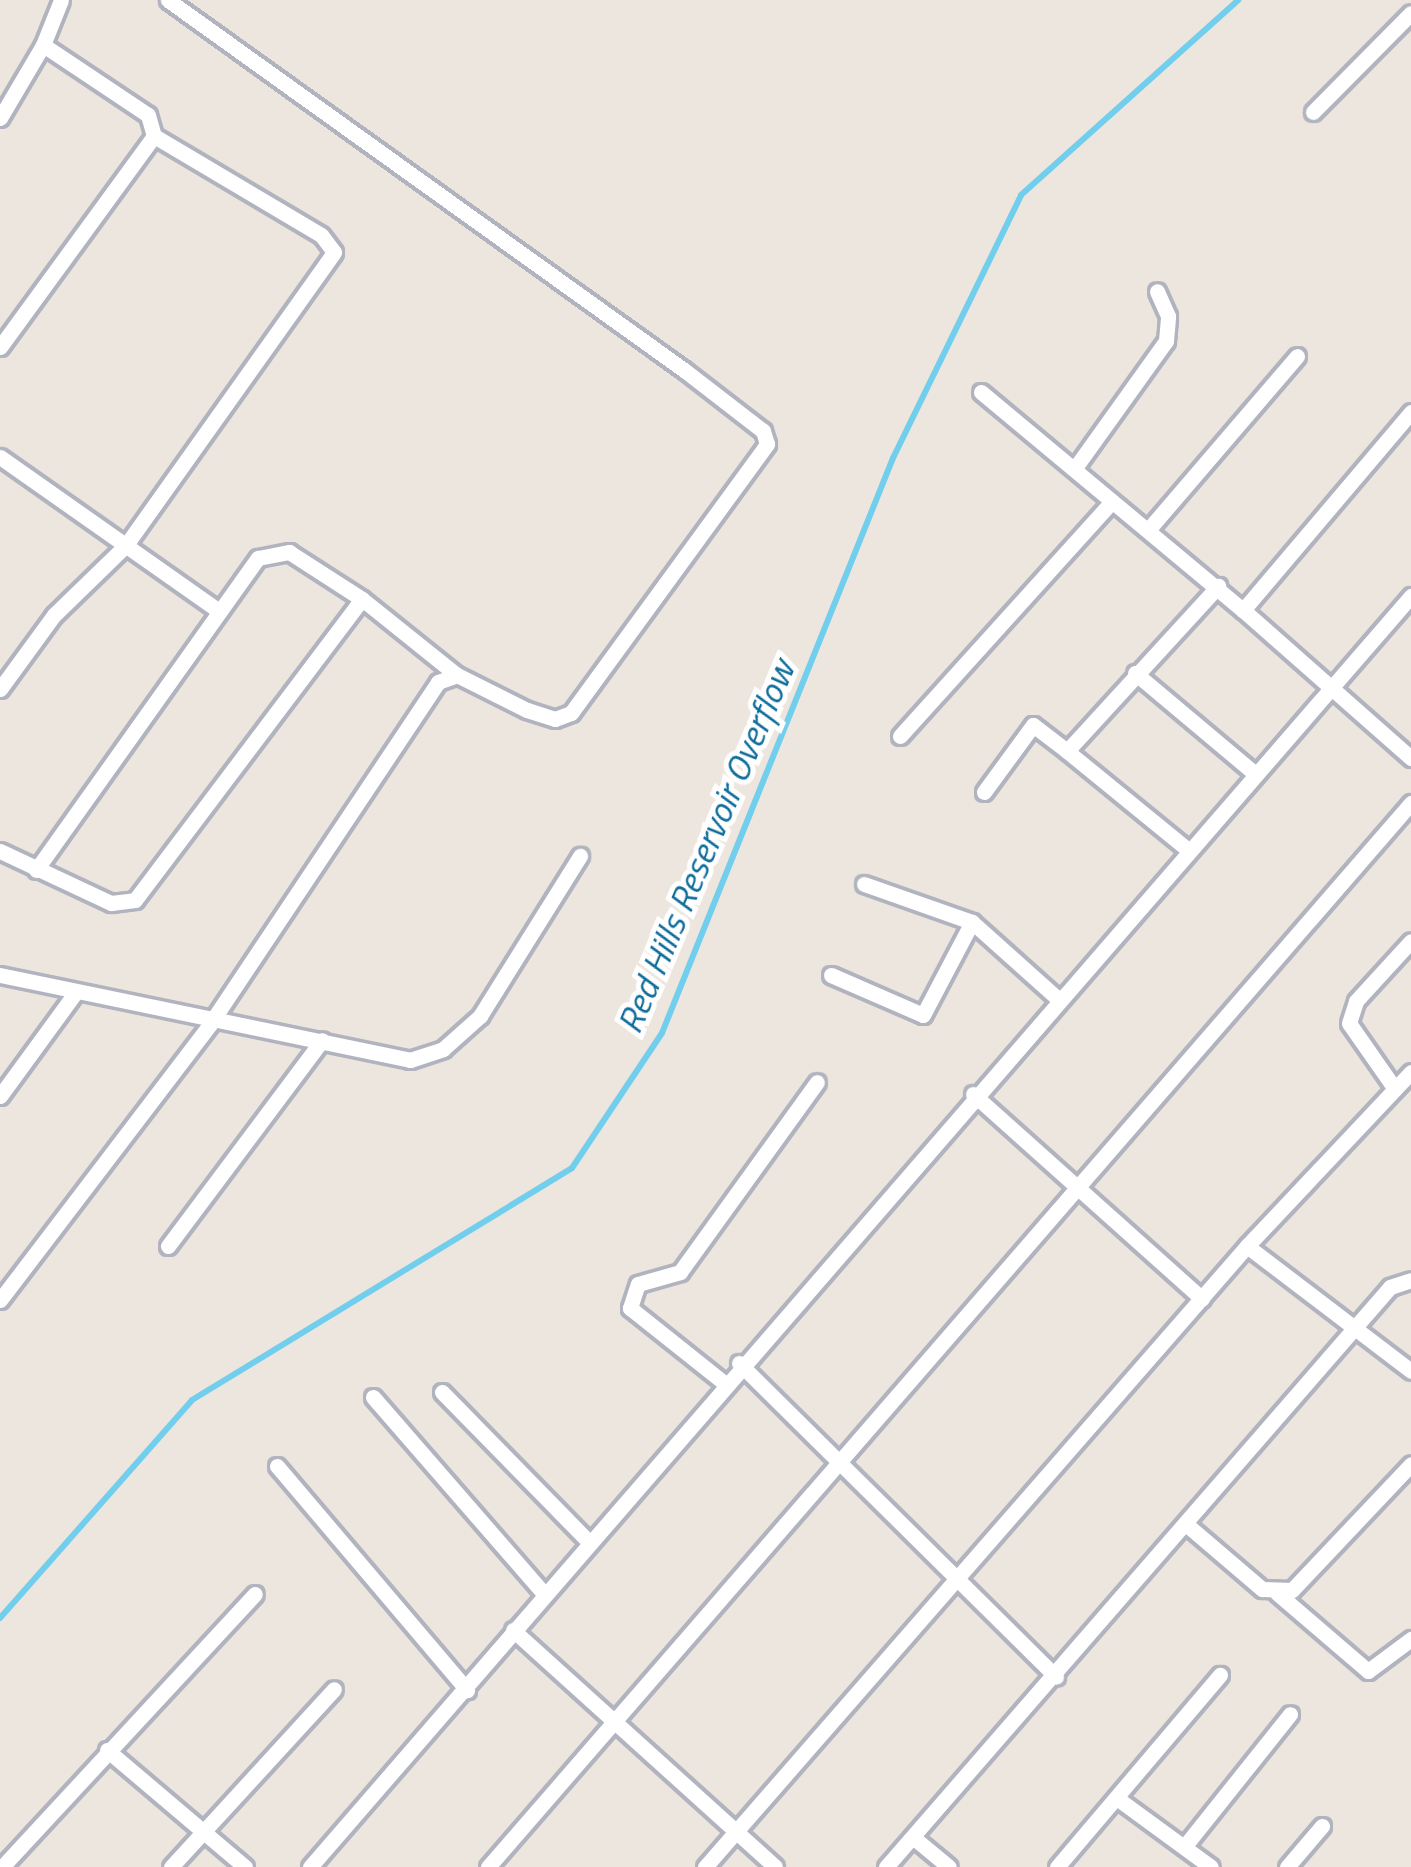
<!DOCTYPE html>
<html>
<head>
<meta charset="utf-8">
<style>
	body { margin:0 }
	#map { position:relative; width:1411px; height:1867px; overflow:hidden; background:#ede6de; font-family:"Titillium Web",sans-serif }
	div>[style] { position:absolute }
	.stream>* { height:6px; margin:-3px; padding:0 3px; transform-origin:3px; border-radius:3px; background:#72ceed }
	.roads { filter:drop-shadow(3px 0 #b1b4bf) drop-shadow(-3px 0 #b1b4bf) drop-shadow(0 3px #b1b4bf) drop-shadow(0 -3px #b1b4bf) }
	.minor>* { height:15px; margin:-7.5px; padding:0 7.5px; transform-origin:7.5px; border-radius:7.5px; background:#fff }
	span { translate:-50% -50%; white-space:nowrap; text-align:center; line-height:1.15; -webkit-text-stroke:10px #fff; paint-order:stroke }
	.water-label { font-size:36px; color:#0f6d9b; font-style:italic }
</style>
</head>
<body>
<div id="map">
	<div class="stream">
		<i style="left:0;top:1618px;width:290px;rotate:-48.6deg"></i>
		<i style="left:192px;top:1400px;width:445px;rotate:-31.4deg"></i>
		<i style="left:572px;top:1168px;width:162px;rotate:-56.3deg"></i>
		<i style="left:662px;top:1033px;width:620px;rotate:-68.11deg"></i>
		<i style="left:893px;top:458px;width:292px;rotate:-64deg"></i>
		<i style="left:1021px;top:195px;width:292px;rotate:-41.9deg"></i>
	</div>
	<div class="roads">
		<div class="minor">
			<i style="left:1313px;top:112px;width:139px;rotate:-45.3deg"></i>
			<i style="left:0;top:118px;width:85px;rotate:-59.5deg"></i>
			<i style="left:0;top:347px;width:261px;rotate:-53.9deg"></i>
			<i style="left:154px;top:136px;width:22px;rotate:-106deg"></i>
			<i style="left:148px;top:115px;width:126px;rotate:-146.3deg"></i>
			<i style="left:43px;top:45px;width:48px;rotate:-68.2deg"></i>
			<i style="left:981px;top:392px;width:341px;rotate:39.8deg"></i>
			<i style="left:1411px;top:412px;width:260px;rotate:130.3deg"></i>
			<i style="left:1243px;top:610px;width:224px;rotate:41.4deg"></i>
			<i style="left:0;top:457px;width:263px;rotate:35.1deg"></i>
			<i style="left:1075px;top:468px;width:156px;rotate:-54.4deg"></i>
			<i style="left:1166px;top:341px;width:25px;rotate:-85deg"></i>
			<i style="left:1168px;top:316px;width:27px;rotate:-114deg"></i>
			<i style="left:1148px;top:530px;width:229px;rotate:-49.4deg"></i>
			<i style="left:1135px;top:673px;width:154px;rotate:40deg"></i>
			<i style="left:0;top:689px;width:92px;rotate:-53.9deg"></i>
			<i style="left:54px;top:615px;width:100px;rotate:-44.2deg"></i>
			<i style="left:126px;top:545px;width:359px;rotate:-54.6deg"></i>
			<i style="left:334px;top:252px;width:21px;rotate:-127deg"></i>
			<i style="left:321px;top:235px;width:194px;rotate:-149.3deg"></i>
			<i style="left:900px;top:736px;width:316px;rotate:-47.9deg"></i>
			<i style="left:984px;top:792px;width:83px;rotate:-53.8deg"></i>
			<i style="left:1033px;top:725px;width:43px;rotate:37.4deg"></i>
			<i style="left:1187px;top:849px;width:155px;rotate:-140.8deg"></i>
			<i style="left:1067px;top:751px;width:224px;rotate:-47.5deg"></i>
			<i style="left:0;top:851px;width:123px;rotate:25.1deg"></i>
			<i style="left:111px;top:903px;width:24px;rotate:-7deg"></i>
			<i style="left:135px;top:900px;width:377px;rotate:-53deg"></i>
			<i style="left:362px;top:599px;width:122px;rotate:38.7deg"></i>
			<i style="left:36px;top:870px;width:383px;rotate:-54.6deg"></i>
			<i style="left:258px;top:558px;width:32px;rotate:-11deg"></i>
			<i style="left:289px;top:552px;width:87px;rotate:32.8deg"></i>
			<i style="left:864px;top:884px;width:114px;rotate:19.4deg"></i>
			<i style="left:972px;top:922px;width:114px;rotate:41.8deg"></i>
			<i style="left:0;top:975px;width:419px;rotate:11.7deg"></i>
			<i style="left:410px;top:1060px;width:35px;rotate:-18deg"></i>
			<i style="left:443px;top:1049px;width:50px;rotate:-41.7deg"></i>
			<i style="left:480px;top:1016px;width:189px;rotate:-58deg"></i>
			<i style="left:831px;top:975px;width:100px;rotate:23.5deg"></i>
			<i style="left:923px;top:1015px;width:105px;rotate:-62.2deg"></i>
			<i style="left:1395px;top:1089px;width:80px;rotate:-124.9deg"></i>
			<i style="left:1349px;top:1023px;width:23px;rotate:-72deg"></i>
			<i style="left:1356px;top:1001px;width:81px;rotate:-47.5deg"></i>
			<i style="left:973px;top:1094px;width:307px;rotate:41.8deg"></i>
			<i style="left:0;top:1096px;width:127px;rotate:-53.9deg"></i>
			<i style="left:168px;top:1246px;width:257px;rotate:-53.2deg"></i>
			<i style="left:1247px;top:1246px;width:206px;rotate:37.3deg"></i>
			<i style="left:0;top:1300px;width:347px;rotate:-52.7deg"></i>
			<i style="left:210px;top:1024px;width:411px;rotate:-56.3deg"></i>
			<i style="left:438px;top:682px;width:20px;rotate:-20deg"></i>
			<i style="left:457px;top:675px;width:78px;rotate:26.6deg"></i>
			<i style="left:527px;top:710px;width:29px;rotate:18deg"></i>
			<i style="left:555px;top:719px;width:17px;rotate:-21deg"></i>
			<i style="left:571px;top:713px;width:333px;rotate:-53.9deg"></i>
			<i style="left:767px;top:444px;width:14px;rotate:-107deg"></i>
			<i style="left:763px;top:431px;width:100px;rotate:-142.3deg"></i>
			<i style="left:684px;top:370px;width:635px;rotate:-144.36deg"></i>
			<i style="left:739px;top:1363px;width:446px;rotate:44.7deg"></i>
			<i style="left:723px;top:1382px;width:119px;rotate:-141.5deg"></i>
			<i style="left:630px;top:1308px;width:25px;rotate:-72deg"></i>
			<i style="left:638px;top:1284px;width:44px;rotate:-15.9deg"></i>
			<i style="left:680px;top:1272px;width:234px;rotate:-54.2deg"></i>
			<i style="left:442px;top:1392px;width:209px;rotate:45.6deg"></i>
			<i style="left:373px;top:1397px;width:261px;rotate:49deg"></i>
			<i style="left:277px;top:1466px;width:294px;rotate:49.7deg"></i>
			<i style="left:1187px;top:1525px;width:99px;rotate:40.5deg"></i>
			<i style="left:1262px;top:1589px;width:30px;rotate:2deg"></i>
			<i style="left:1292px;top:1590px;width:173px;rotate:-46.6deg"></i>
			<i style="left:1277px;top:1593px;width:120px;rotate:40.6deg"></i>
			<i style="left:1368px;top:1671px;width:54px;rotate:-36.7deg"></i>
			<i style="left:513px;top:1630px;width:353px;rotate:42.1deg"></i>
			<i style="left:107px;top:1750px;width:181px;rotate:40.3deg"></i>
			<i style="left:1118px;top:1799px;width:115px;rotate:36.2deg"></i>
			<i style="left:914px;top:1838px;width:45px;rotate:39.6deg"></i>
			<i style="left:1184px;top:1847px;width:170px;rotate:-51.4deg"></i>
			<i style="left:2px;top:1867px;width:372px;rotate:-47.2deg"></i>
			<i style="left:171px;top:1867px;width:241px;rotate:-47.5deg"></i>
			<i style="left:310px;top:1867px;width:1682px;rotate:-49.1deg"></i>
			<i style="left:488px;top:1867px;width:1409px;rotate:-49.06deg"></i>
			<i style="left:705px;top:1867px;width:824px;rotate:-48.89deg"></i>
			<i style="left:1247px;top:1246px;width:239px;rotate:-46.7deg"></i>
			<i style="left:886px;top:1867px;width:768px;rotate:-49.01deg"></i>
			<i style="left:1390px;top:1287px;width:22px;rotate:-18deg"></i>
			<i style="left:1057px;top:1867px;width:252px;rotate:-49.7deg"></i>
			<i style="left:1287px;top:1867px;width:54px;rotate:-49.5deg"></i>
		</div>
	</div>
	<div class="water-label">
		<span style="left:705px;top:846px;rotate:-67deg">Red Hills Reservoir Overflow</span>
	</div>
</div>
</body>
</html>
